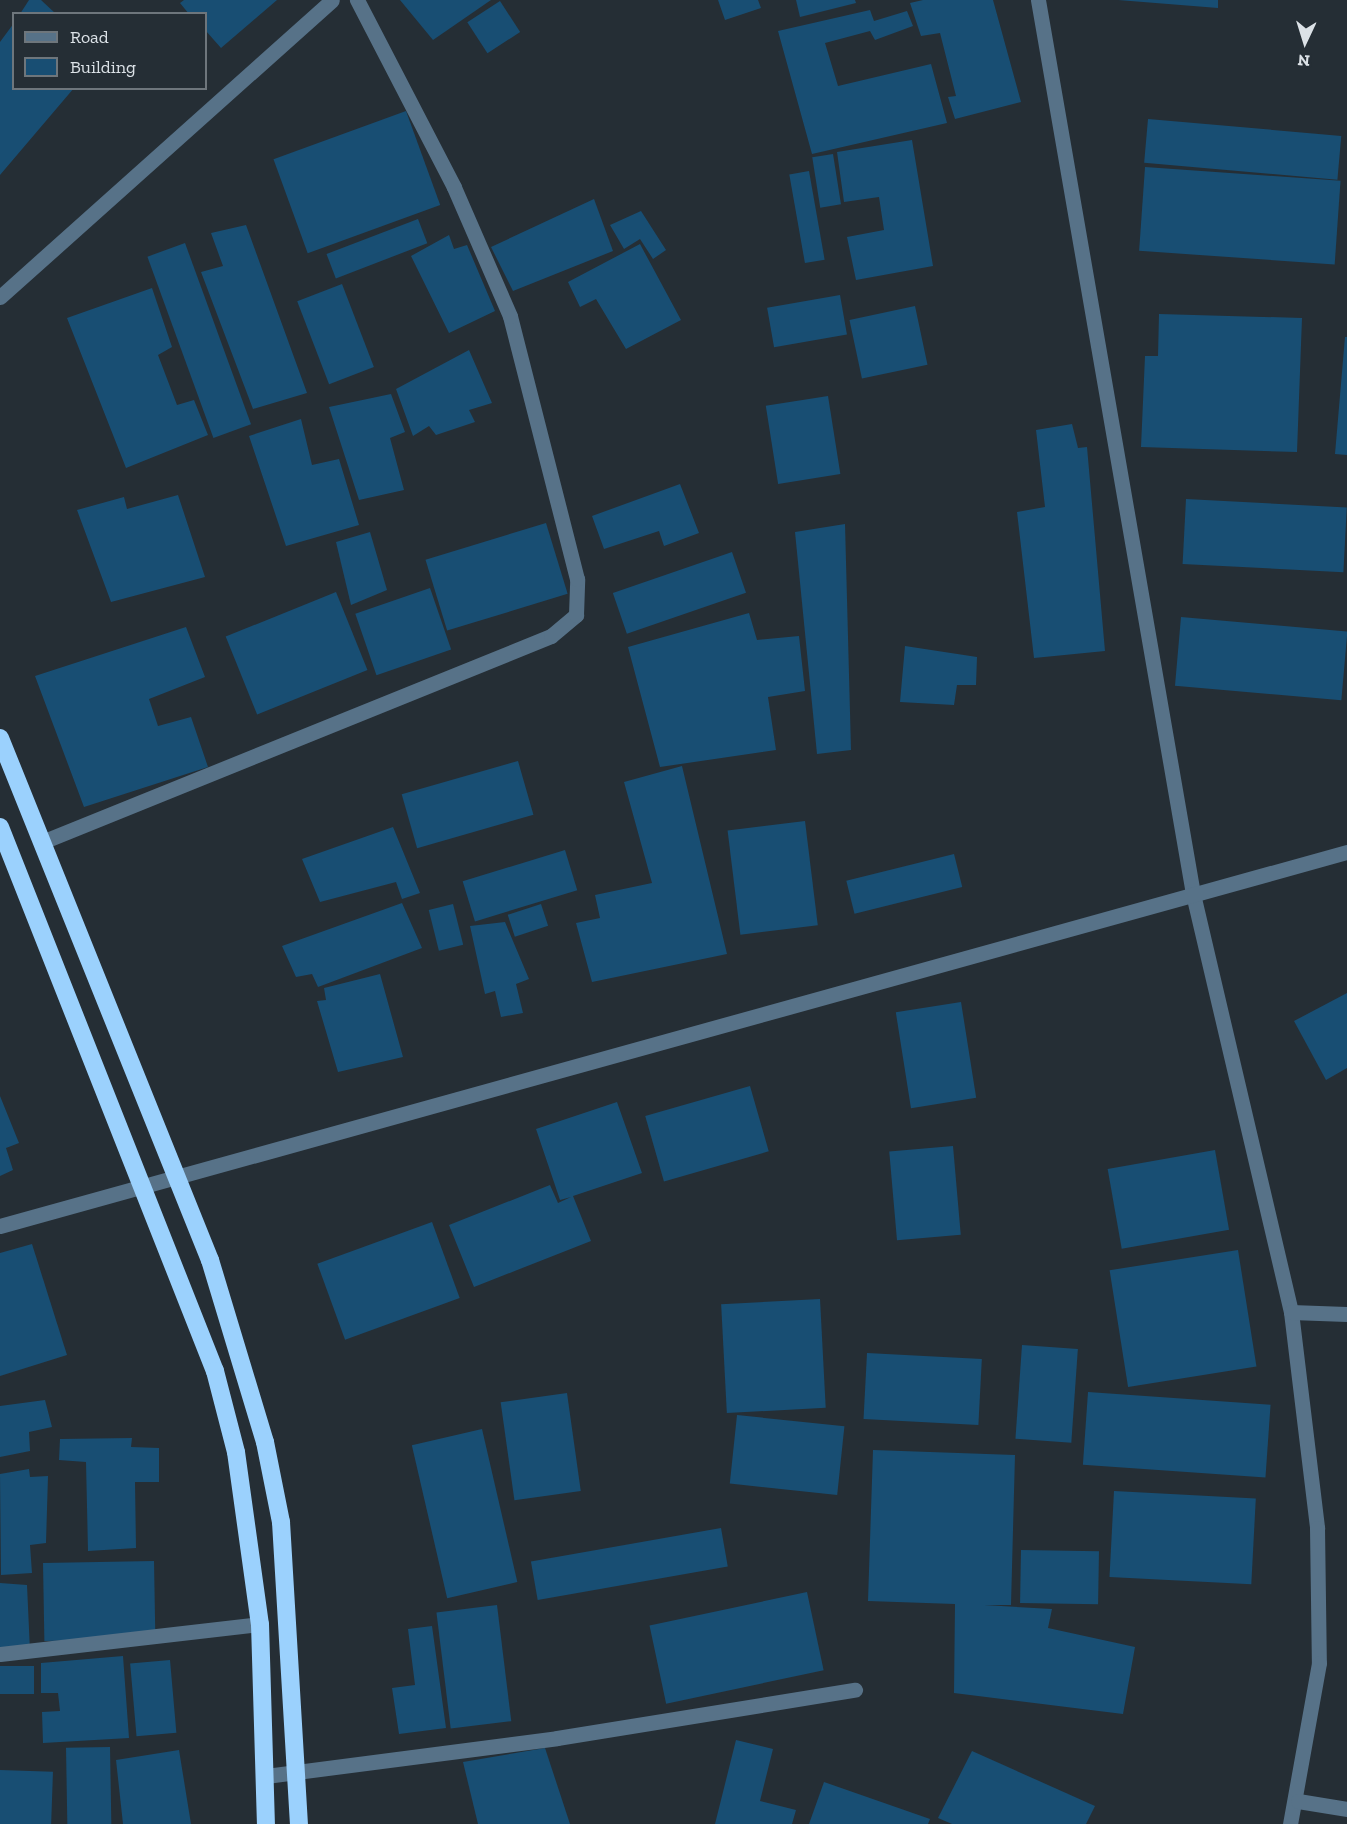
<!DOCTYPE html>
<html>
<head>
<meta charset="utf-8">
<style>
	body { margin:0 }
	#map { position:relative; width:1347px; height:1824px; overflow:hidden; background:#252e35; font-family:"Zilla Slab",serif }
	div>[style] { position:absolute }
	.building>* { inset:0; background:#184e73; transform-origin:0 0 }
	.minor>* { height:15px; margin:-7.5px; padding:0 7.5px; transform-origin:7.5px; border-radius:7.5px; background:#577288 }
	.highway>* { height:18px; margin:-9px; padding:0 9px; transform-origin:9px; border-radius:9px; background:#9bd1fd }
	span { translate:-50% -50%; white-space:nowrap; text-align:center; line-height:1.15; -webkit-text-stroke:5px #252e35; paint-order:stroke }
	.legend { position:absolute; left:12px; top:12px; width:195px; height:78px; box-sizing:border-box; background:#252e35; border:2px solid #6e767c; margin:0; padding:8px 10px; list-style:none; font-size:18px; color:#dce2e7 }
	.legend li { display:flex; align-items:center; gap:12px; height:30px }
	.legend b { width:30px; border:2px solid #6e767c }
	.north { position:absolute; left:1275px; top:12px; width:60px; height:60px; -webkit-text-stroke:4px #252e35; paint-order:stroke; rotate:184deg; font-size:16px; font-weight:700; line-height:24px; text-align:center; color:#dce2e7 }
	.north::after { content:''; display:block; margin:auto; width:21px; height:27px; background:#dce2e7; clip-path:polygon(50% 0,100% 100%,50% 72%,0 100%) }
</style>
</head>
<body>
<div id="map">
	<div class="building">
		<i style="clip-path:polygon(29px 0,41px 0,56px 14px,20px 14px)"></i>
		<i style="clip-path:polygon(184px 0,277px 0,221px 48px,206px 31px,206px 14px,189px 14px,180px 3px)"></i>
		<i style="clip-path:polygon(400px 0,491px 0,433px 40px)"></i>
		<i style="clip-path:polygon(718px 0,758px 0,761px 8px,725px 20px)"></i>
		<i style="clip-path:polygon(796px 0,855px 0,856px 3px,800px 17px)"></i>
		<i style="clip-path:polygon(923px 0,993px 0,1021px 102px,955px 119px,948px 97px,956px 96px,940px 33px,921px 36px,910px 3px)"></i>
		<i style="clip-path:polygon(1118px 0,1218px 0,1218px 8px)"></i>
		<i style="left:500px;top:1px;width:37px;height:39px;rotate:57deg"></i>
		<i style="clip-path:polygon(870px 10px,874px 21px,907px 11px,913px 26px,875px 40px,870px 31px,825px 43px,838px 86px,931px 64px,947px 123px,812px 154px,778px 31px)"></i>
		<i style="clip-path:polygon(14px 23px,14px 88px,74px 88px,0 175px,0 42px)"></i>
		<i style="left:406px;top:111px;width:100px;height:141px;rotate:70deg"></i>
		<i style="left:1148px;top:119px;width:194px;height:44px;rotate:5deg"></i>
		<i style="clip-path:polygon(912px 140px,933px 266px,856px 280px,847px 237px,884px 230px,879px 197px,844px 202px,837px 152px)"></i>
		<i style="left:833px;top:154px;width:51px;height:21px;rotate:81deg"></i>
		<i style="left:1145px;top:167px;width:196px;height:84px;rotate:4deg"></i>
		<i style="left:809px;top:171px;width:90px;height:20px;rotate:80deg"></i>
		<i style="clip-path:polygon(594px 199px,613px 251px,513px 291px,491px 247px)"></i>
		<i style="clip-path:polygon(641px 211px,666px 250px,653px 259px,640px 239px,624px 249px,610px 225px)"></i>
		<i style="left:418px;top:219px;width:26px;height:98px;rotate:69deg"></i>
		<i style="clip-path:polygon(246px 225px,307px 393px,253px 409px,201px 272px,223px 266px,211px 233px)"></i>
		<i style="clip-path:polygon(449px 235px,454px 249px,467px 245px,495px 311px,449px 333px,411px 256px)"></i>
		<i style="left:185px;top:243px;width:193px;height:40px;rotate:70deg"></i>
		<i style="clip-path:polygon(640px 244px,681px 320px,626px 349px,596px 299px,580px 307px,568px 282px)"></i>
		<i style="left:342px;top:284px;width:89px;height:48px;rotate:69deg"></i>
		<i style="clip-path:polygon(152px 288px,172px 347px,158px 355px,177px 405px,194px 400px,208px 435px,126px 468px,67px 318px)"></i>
		<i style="left:840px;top:295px;width:40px;height:74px;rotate:80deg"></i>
		<i style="left:915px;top:306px;width:60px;height:67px;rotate:78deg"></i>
		<i style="clip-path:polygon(1159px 314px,1302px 318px,1297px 452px,1141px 447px,1145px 356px,1158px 356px)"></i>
		<i style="clip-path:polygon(1345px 337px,1347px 337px,1347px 455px,1335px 454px)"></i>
		<i style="clip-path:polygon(469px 350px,492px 403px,469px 410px,475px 422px,436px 435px,429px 426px,413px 436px,396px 389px)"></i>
		<i style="clip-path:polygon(391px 394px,405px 432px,390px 438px,404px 490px,359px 500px,329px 407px)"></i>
		<i style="left:828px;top:396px;width:79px;height:63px;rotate:81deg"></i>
		<i style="clip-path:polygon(301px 419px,312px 465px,339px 459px,359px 525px,286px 546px,249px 436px)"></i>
		<i style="clip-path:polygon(1072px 424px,1078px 448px,1087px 447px,1105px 651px,1034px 658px,1017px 512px,1045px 507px,1036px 430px)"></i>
		<i style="clip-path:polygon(680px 484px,699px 533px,664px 546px,659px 531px,604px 549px,592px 516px)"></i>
		<i style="clip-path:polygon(178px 495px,205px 577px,111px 602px,77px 510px,124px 497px,127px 509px)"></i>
		<i style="left:1186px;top:499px;width:161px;height:65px;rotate:3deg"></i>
		<i style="left:546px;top:523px;width:74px;height:126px;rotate:73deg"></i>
		<i style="clip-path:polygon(845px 524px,851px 750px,817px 754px,795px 532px)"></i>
		<i style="clip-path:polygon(370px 532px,387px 590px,351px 605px,336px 542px)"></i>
		<i style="left:732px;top:552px;width:43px;height:126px;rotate:71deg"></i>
		<i style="left:430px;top:588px;width:65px;height:79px;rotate:71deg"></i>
		<i style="left:336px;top:592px;width:84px;height:119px;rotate:68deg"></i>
		<i style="clip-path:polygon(749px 613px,757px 640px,799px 636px,805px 691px,768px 697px,776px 750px,660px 767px,628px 647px)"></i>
		<i style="left:1181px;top:617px;width:167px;height:69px;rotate:5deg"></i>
		<i style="clip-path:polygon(186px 627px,205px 677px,149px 699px,158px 726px,191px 717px,208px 767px,84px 807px,35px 676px)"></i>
		<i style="clip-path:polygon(905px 646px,977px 657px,976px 685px,957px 685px,954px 705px,900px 702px)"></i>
		<i style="left:518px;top:761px;width:56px;height:121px;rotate:74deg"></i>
		<i style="clip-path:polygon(682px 766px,727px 954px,592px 982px,576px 923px,600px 918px,595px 895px,652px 883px,624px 782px)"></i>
		<i style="left:805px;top:821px;width:105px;height:78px;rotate:83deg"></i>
		<i style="clip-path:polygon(393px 827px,420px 893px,402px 899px,396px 882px,320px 902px,302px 859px)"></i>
		<i style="left:565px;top:850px;width:42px;height:107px;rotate:73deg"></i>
		<i style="left:954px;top:854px;width:34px;height:111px;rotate:76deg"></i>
		<i style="clip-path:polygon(402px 903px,422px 948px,318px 987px,312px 974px,296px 977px,282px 946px)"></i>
		<i style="left:453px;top:904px;width:42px;height:25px;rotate:76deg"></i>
		<i style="left:541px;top:904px;width:23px;height:35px;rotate:72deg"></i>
		<i style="clip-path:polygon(505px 922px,529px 979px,516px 984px,523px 1013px,501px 1017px,495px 991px,485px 994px,470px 926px)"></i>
		<i style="clip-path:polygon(380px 974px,403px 1057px,338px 1072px,317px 1001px,326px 1000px,324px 988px)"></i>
		<i style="clip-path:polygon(1347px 993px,1347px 1068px,1326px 1080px,1294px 1021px)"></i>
		<i style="left:961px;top:1002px;width:97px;height:66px;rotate:81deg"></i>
		<i style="left:750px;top:1086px;width:68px;height:109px;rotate:74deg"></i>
		<i style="clip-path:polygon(0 1096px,19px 1143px,6px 1148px,13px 1170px,0 1176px)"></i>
		<i style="clip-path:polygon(617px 1102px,642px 1173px,573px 1196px,591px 1241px,474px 1287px,449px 1225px,550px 1185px,558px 1203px,571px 1197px,560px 1200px,536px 1129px)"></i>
		<i style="left:953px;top:1146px;width:89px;height:64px;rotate:85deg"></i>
		<i style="left:1215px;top:1150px;width:81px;height:109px;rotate:80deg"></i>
		<i style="left:432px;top:1222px;width:81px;height:122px;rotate:70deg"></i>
		<i style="clip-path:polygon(32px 1244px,67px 1355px,0 1376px,0 1253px)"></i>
		<i style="left:1238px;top:1250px;width:118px;height:130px;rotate:81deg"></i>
		<i style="left:820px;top:1299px;width:109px;height:99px;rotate:87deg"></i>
		<i style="left:1022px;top:1345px;width:56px;height:94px;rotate:4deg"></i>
		<i style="left:867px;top:1353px;width:115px;height:66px;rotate:3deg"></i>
		<i style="left:1088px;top:1392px;width:183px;height:73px;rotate:4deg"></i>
		<i style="left:567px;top:1393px;width:99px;height:67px;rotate:82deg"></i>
		<i style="clip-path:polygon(45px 1400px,52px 1427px,29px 1432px,30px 1451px,0 1457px,0 1406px)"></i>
		<i style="left:737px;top:1415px;width:108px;height:69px;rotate:6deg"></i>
		<i style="left:482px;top:1429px;width:157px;height:72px;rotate:77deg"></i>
		<i style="clip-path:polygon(132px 1438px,131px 1447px,159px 1448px,159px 1482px,135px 1482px,136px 1548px,88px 1551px,86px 1462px,59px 1460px,60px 1439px)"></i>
		<i style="clip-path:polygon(873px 1450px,1015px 1455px,1011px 1605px,984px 1605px,1052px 1609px,1048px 1628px,1135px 1647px,1123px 1714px,954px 1693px,955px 1604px,868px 1601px)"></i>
		<i style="clip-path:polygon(29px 1469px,30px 1477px,48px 1476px,46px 1543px,30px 1545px,32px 1573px,1px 1575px,0 1474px)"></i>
		<i style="left:1114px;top:1491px;width:142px;height:86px;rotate:3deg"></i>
		<i style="left:721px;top:1528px;width:39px;height:193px;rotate:80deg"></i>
		<i style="left:1021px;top:1550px;width:78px;height:53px;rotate:1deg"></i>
		<i style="left:154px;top:1561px;width:78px;height:111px;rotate:89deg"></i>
		<i style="clip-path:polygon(0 1583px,27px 1585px,30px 1651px,0 1652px)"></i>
		<i style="left:807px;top:1592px;width:80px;height:161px;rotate:78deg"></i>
		<i style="left:497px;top:1605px;width:117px;height:61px;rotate:83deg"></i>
		<i style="clip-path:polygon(432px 1626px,446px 1728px,399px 1734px,392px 1688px,415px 1685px,408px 1629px)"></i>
		<i style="clip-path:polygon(123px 1656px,129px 1738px,43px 1743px,42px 1712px,60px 1711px,58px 1693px,41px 1693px,41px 1663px)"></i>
		<i style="left:170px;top:1660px;width:73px;height:40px;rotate:85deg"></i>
		<i style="left:34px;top:1666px;width:28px;height:34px;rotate:90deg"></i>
		<i style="clip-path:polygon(736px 1740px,773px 1749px,760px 1801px,796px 1810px,792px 1824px,715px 1824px)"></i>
		<i style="left:110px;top:1747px;width:77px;height:44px;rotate:89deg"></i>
		<i style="clip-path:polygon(545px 1748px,570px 1824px,478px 1824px,463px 1762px)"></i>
		<i style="clip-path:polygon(179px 1750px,191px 1824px,123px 1824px,116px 1760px)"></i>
		<i style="clip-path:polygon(972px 1751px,1095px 1806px,1086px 1824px,952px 1824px,938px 1818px)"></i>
		<i style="left:0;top:1770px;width:53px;height:54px;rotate:2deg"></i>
		<i style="clip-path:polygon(824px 1782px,930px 1819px,928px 1824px,809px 1824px)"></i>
	</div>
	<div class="minor">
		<i style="left:1038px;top:0;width:907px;rotate:80.16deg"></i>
		<i style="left:1193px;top:894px;width:429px;rotate:76.8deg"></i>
		<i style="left:1291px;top:1312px;width:218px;rotate:83.1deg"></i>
		<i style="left:1317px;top:1528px;width:135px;rotate:89.2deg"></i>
		<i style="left:1319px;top:1663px;width:164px;rotate:100.2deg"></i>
		<i style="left:0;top:297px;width:445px;rotate:-41.8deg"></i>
		<i style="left:42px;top:842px;width:549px;rotate:-22.03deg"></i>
		<i style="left:551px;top:636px;width:33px;rotate:-40deg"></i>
		<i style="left:576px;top:615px;width:36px;rotate:-88deg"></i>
		<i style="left:577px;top:579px;width:271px;rotate:-104.3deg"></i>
		<i style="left:510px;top:316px;width:141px;rotate:-113.5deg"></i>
		<i style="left:454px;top:187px;width:211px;rotate:-117.4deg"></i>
		<i style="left:0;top:1226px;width:1398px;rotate:-15.52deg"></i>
		<i style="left:1291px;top:1312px;width:56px;rotate:2deg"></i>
		<i style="left:0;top:1654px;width:262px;rotate:-6.6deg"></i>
		<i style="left:266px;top:1776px;width:293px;rotate:-7.4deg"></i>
		<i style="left:557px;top:1738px;width:302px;rotate:-9.2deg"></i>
		<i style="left:1298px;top:1801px;width:50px;rotate:9.3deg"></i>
	</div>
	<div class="highway">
		<i style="left:0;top:738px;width:563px;rotate:68.09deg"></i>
		<i style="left:210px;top:1260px;width:190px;rotate:73.2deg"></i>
		<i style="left:265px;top:1442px;width:82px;rotate:78.7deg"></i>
		<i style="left:281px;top:1522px;width:303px;rotate:86.6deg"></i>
		<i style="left:0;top:827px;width:585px;rotate:68.44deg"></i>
		<i style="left:215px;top:1371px;width:84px;rotate:75.5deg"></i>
		<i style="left:236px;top:1452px;width:174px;rotate:82.1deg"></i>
		<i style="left:260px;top:1624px;width:200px;rotate:88.3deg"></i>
	</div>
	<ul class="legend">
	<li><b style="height:8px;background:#577288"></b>Road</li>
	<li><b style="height:16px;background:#184e73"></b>Building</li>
	</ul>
	<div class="north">N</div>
</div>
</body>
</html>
